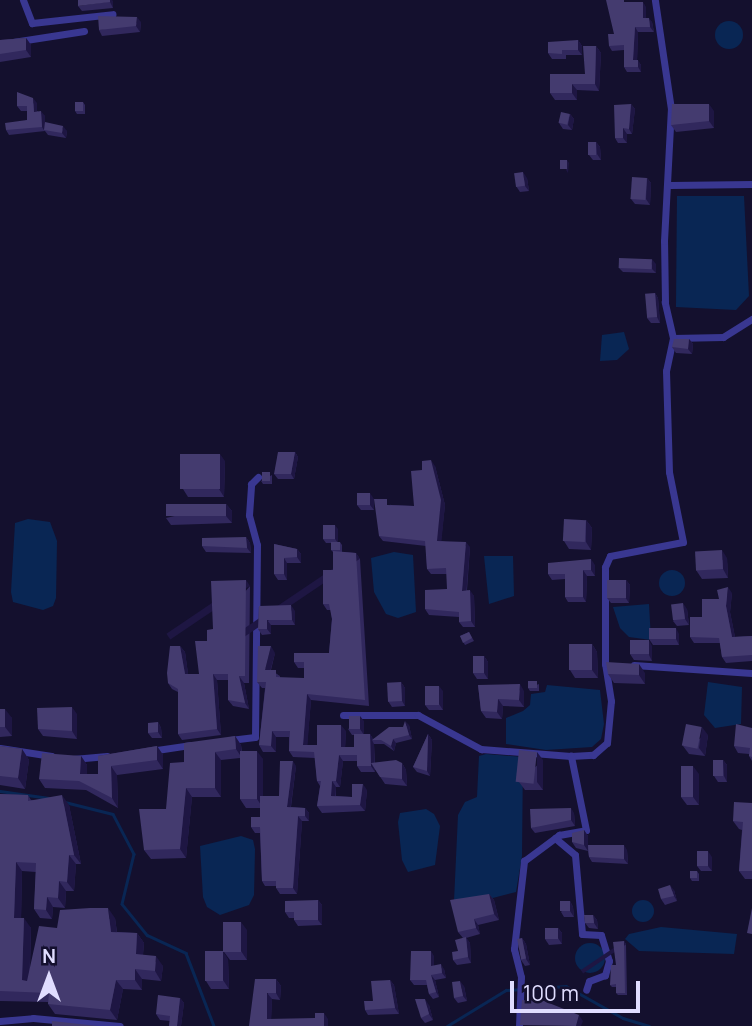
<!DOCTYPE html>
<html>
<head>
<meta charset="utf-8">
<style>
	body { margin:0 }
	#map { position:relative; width:752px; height:1026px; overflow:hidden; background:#14102e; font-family:Manrope,sans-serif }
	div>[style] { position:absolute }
	.water>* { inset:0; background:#092654 }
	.round { border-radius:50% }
	.stream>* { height:2.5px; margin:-1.25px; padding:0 1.25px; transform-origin:1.25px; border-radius:1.25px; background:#092654 }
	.street>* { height:7px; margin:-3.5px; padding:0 3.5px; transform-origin:3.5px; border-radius:3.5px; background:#393791 }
	.wall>* { inset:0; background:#31285d }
	.shaded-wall>* { inset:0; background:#1e1643; transform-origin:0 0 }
	.building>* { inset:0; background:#443b6f; transform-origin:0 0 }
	span { translate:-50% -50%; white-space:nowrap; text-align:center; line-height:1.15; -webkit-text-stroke:5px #14102e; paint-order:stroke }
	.north { position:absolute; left:14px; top:942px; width:70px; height:70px; -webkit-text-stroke:5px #14102e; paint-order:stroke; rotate:0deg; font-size:19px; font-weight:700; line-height:28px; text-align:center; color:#e0ddff }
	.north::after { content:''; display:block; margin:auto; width:24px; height:32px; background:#e0ddff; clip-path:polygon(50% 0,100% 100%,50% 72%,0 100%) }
	.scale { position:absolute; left:510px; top:981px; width:130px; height:32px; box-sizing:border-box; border:4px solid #e0ddff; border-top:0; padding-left:9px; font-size:21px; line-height:24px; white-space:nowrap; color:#e0ddff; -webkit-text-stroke:5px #14102e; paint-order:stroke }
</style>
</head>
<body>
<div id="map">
	<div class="water">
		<i class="round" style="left:715px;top:21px;width:28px;height:28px"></i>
		<i style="clip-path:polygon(677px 196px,744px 196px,749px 296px,736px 310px,676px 307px)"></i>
		<i style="clip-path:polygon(624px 332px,629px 349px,617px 360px,600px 361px,602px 335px)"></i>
		<i style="clip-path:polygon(28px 519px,50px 522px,57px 541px,56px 598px,53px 606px,43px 610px,13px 602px,11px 592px,15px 523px)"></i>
		<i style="clip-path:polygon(394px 552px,413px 555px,416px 612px,398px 618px,386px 614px,374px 592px,371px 558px)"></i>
		<i style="clip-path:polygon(484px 556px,513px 556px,514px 596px,489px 604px)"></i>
		<i class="round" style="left:659px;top:570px;width:26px;height:26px"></i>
		<i style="clip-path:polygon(649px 604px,651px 640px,629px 637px,620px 628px,613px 607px)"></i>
		<i style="clip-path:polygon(708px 682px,742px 687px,741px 724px,715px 728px,704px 715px)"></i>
		<i style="clip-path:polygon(547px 685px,600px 690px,604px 724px,601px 739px,592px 747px,546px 750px,506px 744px,506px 718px,523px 711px,530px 705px,531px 694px,545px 692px)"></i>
		<i style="clip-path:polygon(486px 754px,523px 757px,522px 856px,516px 892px,470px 904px,454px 901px,458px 815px,465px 802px,477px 797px,479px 756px)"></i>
		<i style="clip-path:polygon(426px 809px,434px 814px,440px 826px,435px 865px,408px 872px,402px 860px,398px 822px,400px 813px)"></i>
		<i style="clip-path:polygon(241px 836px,253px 840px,255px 849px,254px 895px,249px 905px,220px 915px,207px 907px,203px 897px,200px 846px)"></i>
		<i class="round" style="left:632px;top:900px;width:22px;height:22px"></i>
		<i style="clip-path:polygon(661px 927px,737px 934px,734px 954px,639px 951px,625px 939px,629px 934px)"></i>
		<i class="round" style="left:575px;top:943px;width:30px;height:30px"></i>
	</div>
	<div class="stream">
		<i style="left:0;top:791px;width:49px;rotate:8.1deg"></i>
		<i style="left:65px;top:802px;width:49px;rotate:14deg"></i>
		<i style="left:113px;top:814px;width:45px;rotate:62.3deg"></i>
		<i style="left:134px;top:854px;width:51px;rotate:103.5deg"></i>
		<i style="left:122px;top:904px;width:40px;rotate:51deg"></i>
		<i style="left:147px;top:935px;width:43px;rotate:24.8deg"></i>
		<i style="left:186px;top:953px;width:78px;rotate:69deg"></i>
		<i style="left:447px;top:1026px;width:69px;rotate:-31.4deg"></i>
		<i style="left:506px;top:990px;width:60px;rotate:-3.8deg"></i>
		<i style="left:566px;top:986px;width:65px;rotate:29.3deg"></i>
		<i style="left:623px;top:1018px;width:27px;rotate:17deg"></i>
	</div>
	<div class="street">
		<i style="left:23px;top:0;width:25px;rotate:69deg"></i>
		<i style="left:32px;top:23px;width:81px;rotate:-6.3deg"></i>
		<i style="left:0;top:44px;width:85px;rotate:-8.8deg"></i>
		<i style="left:670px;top:185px;width:82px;rotate:-0.7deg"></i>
		<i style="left:673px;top:338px;width:50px;rotate:-1.1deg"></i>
		<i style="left:723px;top:337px;width:34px;rotate:-32deg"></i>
		<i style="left:634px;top:665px;width:118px;rotate:3.9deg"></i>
		<i style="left:343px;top:715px;width:75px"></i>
		<i style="left:418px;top:715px;width:72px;rotate:28.4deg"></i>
		<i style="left:481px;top:749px;width:90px;rotate:4.4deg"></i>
		<i style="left:571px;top:756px;width:22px;rotate:-3deg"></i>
		<i style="left:593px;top:755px;width:18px;rotate:-41deg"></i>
		<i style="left:607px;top:743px;width:42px;rotate:-84.6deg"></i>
		<i style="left:611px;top:701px;width:37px;rotate:-99deg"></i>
		<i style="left:605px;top:664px;width:97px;rotate:-90deg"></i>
		<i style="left:605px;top:567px;width:12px;rotate:-66deg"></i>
		<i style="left:610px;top:556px;width:74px;rotate:-10.9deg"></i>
		<i style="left:683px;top:542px;width:71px;rotate:-101.3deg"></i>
		<i style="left:669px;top:472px;width:101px;rotate:-91.7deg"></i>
		<i style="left:666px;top:371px;width:34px;rotate:-78deg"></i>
		<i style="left:673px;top:338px;width:37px;rotate:-103deg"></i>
		<i style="left:665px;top:302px;width:61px;rotate:-90.9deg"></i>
		<i style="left:664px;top:241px;width:132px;rotate:-87deg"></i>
		<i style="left:671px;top:109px;width:110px;rotate:-98.4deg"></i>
		<i style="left:230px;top:740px;width:25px;rotate:-7deg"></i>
		<i style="left:255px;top:737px;width:192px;rotate:-89.4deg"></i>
		<i style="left:257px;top:545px;width:31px;rotate:-105deg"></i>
		<i style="left:249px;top:515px;width:31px;rotate:-86deg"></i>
		<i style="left:251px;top:484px;width:10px;rotate:-45deg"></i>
		<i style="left:0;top:748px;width:52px;rotate:8.9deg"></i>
		<i style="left:150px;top:751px;width:40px;rotate:-8.5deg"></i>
		<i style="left:73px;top:759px;width:34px;rotate:-5deg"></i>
		<i style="left:555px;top:838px;width:26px;rotate:40deg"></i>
		<i style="left:575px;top:855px;width:79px;rotate:84.9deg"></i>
		<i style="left:582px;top:934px;width:19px;rotate:3deg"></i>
		<i style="left:601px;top:935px;width:27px;rotate:73deg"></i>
		<i style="left:609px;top:961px;width:15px;rotate:106deg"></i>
		<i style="left:605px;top:975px;width:17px;rotate:159deg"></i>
		<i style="left:589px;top:981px;width:9px;rotate:108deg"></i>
		<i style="left:0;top:1021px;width:33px;rotate:-5deg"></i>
		<i style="left:33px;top:1018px;width:87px;rotate:5.3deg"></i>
		<i style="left:519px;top:1026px;width:49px;rotate:-87.7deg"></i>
		<i style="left:521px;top:977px;width:29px;rotate:-104deg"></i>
		<i style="left:514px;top:949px;width:89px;rotate:-83.5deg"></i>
		<i style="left:524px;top:861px;width:44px;rotate:-36.6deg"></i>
		<i style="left:559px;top:835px;width:27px;rotate:-10deg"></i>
		<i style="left:586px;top:830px;width:76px;rotate:-101.5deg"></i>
	</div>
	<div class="wall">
		<i style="clip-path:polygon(113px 1px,113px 8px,82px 11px,78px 6px)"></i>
		<i style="clip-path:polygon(627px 2px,646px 7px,646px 18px,652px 22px,654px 32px,638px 32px,637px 60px,641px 65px,641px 72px,627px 72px,624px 67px,624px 50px,612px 51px,609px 46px)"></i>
		<i style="clip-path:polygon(141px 22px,140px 32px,102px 36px,99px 30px)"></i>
		<i style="clip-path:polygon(26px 38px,31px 45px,31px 57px,0 62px,0 40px)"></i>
		<i style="clip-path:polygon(578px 40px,582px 46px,582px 55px,566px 55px,566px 59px,552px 59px,548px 53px)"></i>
		<i style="clip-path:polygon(596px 46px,601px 53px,599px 91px,577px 90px,577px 100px,555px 100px,550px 93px,585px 74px)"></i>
		<i style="clip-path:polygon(83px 102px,85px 105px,85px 114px,77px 114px,75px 111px)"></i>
		<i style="clip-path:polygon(37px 103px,37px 111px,45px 116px,45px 123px,67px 131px,66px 138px,48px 135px,45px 131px,9px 135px,6px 130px,27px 120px,27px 111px,21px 111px,17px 106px)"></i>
		<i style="clip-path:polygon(631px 104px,635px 109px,632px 134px,627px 134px,627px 143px,618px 143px,615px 138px)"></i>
		<i style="clip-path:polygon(714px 111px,714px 128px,676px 132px,671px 125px)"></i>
		<i style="clip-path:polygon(570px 114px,574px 119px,572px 130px,563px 129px,559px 123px)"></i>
		<i style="clip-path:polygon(596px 142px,600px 147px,601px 160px,593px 160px,589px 155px)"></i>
		<i style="clip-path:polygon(527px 178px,529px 191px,520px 192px,516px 186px)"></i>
		<i style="clip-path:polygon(647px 178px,651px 183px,650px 205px,635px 204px,631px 199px)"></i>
		<i style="clip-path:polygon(656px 264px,656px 273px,623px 272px,619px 268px)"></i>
		<i style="clip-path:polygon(655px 293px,658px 298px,660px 323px,651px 323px,647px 318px)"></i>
		<i style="clip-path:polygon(689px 339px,693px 344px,692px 354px,676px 353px,672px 347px)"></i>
		<i style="clip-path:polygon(295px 452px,298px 457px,294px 479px,278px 479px,274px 474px)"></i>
		<i style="clip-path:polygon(225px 461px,224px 497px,188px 497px,183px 489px)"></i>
		<i style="clip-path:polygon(435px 466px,445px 505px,441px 541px,470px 547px,467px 590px,474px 596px,475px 627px,463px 627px,459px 622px,459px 617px,429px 615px,425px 609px,447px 589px,447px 574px,431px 574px,427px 569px,426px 546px,383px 541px,379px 536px,391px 504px,391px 505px,414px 506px,422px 470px)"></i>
		<i style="clip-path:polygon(272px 475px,272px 484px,263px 484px,261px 481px)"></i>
		<i style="clip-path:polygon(374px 499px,374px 510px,361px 510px,357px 505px)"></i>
		<i style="clip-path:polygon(226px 504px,232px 511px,232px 523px,171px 525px,166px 518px)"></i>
		<i style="clip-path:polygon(586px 520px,592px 528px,591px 550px,569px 549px,564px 541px)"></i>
		<i style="clip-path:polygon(338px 529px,338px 542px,340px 542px,342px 545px,342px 552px,356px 553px,360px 559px,369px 706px,311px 700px,307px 745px,317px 745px,346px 731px,345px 747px,354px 747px,354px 735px,352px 735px,348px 729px,364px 721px,364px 734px,370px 734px,373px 739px,409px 725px,412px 739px,396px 743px,394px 751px,384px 744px,374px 744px,375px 763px,402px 763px,406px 770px,407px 786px,385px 784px,375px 769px,375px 772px,361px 772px,357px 766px,357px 761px,343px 761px,340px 787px,336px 787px,336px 796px,352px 797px,367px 790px,365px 811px,322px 813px,317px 806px,320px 786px,317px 781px,315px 758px,293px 757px,289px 751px,289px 737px,276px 737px,276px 752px,263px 752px,259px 745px,265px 688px,262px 688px,257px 682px,275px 653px,271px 670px,280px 676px,280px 678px,304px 678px,304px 668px,298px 668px,294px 662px,329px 653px,332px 619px,331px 610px,327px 610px,323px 604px,333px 570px,333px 552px,331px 550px,331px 543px,326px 543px,323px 539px)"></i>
		<i style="clip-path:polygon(246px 537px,250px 543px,251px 553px,206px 552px,202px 546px)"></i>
		<i style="clip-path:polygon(274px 544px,297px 549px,301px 554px,301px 563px,287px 563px,287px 580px,278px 580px,274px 574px)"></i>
		<i style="clip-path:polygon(727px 558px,728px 578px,702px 579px,696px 570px)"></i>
		<i style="clip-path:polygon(595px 565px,595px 576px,587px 576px,586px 602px,568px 602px,565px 597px,565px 579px,552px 580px,548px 574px)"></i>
		<i style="clip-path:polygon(626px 580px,630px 585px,629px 603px,611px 603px,607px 598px)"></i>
		<i style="clip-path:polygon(250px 586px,249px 683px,244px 683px,249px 709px,233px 706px,228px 700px,228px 680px,217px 680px,221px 735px,182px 740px,178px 734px,178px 692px,172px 689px,168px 683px,180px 646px,185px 652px,188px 674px,199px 674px,207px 641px,213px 629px)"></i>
		<i style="clip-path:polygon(732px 593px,730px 612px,735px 637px,752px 636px,752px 661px,726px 663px,722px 657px,720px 643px,694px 643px,690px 637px,702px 617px,719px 599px)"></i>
		<i style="clip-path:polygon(259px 606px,295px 611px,295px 625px,271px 625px,271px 634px,262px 635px,258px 629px)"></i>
		<i style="clip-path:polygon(687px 609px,689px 625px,677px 626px,673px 621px)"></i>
		<i style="clip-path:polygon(469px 632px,474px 641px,465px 645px,460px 636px)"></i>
		<i style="clip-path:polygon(679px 634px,679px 645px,653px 645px,649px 639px)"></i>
		<i style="clip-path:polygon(592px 644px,597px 652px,598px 678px,575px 678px,570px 670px)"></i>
		<i style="clip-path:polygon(652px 646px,652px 661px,634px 660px,630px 654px)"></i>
		<i style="clip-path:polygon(484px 656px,488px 662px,488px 679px,477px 679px,473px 673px)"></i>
		<i style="clip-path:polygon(645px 673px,645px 684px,614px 683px,608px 674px)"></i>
		<i style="clip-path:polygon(401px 682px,405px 688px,405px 706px,392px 707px,388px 701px)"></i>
		<i style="clip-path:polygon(539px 684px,539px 691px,530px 691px,528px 688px)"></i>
		<i style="clip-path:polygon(478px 685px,524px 691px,524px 707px,503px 706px,502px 719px,486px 718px,481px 711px)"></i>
		<i style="clip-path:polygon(443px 691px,443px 710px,429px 710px,425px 705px)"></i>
		<i style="clip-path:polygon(0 709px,12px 718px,12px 736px,0 737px)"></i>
		<i style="clip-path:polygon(77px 714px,77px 739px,43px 736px,38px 729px)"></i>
		<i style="clip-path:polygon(158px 722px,161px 728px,162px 738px,152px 738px,148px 733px)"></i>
		<i style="clip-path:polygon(752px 728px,752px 761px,749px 756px,749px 754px,738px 753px,734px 746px)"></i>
		<i style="clip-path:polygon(428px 734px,432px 740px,430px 776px,417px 772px,413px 767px)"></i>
		<i style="clip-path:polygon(708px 735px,705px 756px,689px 754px,683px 746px)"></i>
		<i style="clip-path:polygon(235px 736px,241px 745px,242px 751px,263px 759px,263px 796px,279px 796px,296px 766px,291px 807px,305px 808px,309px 813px,309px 821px,302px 821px,297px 894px,280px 894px,276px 888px,276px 886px,265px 886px,262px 881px,260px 833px,255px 833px,251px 827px,260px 817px,260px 808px,246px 808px,240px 799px,240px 758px,221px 760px,221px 797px,192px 797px,186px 858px,151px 859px,144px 850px,166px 809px,184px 762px)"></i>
		<i style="clip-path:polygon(0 746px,22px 749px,29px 760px,25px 789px,0 785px)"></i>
		<i style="clip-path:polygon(157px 746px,163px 755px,163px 769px,117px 775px,118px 808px,86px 790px,45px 788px,39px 779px,81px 756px,87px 765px,87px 774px,98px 774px,98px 756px)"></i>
		<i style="clip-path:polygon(543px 760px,543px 790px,525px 790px,519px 782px)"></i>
		<i style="clip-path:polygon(723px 760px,727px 765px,727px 782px,718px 782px,714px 776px)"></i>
		<i style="clip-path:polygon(699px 774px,699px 805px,687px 805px,681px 797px)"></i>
		<i style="clip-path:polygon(0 794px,28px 795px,31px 800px,69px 805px,81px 864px,76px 864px,74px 891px,66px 891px,65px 908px,53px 907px,52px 919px,40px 918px,34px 909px,36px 872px,22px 871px,21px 918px,31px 928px,30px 969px,57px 928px,115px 918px,117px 932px,137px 933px,144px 943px,143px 955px,163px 966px,161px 981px,142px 979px,142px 990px,123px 989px,117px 1020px,55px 1014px,48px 1004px,48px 1002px,0 1001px)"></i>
		<i style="clip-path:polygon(752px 803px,752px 879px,745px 879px,739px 871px,742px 830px,739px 829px,733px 821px)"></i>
		<i style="clip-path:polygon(574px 813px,575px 826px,535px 833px,531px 828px)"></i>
		<i style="clip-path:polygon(584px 830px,588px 836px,588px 845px,627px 850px,628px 864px,592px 862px,589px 857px,588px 851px,576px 848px,572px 842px)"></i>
		<i style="clip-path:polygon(712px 857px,712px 871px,701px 871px,697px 866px)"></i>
		<i style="clip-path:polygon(697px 871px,699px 874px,699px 881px,692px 881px,690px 878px)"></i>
		<i style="clip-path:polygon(674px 890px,677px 901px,665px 905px,661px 899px)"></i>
		<i style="clip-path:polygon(489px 894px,494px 900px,499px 920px,478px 925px,480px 934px,466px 938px,470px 943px,471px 963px,457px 965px,453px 960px,458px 951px,463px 938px,458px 932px)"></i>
		<i style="clip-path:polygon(318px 900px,322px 905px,322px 925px,298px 926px,294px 920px,294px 918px,289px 918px,285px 912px)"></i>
		<i style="clip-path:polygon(570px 901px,573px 907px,574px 917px,564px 917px,561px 912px)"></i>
		<i style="clip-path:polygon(593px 915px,597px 920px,598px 929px,589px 928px,585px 923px)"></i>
		<i style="clip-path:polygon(558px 928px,562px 933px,562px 944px,549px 945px,545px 939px)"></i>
		<i style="clip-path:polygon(247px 930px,247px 960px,230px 960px,224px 952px)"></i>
		<i style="clip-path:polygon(522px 938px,526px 944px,530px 965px,525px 966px,521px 960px)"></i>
		<i style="clip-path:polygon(624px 941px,626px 944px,627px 995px,618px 995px,616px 993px,616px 987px,612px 987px,610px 985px)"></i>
		<i style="clip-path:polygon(434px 956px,434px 966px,444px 969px,446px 978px,435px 980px,439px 997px,433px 999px,429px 994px,427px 985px,414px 985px,410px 980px)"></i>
		<i style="clip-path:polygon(228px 959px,229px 989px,211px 989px,206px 981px)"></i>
		<i style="clip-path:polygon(276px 979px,281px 986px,280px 1000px,272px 999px,271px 1019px,328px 1019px,328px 1026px,249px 1026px)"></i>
		<i style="clip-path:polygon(390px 980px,394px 985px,399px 1014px,368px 1015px,365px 1010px)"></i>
		<i style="clip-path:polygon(464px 986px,467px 1001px,458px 1003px,454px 998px)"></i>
		<i style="clip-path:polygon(180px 998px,184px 1003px,181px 1026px,169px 1026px,170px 1021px,160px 1020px,156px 1014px)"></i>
		<i style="clip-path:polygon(429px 1005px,433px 1020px,425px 1023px,421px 1018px)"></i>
	</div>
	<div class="shaded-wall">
		<i style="clip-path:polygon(110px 0,112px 0,113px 1px,113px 8px,110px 2px)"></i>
		<i style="clip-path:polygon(643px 2px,646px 7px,646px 22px,643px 18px)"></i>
		<i style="clip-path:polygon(137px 17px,141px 22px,140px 32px,136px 26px)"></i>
		<i style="clip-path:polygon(649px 18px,652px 22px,654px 32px,650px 27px)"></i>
		<i style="clip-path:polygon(635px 27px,638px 32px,637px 65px,633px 60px)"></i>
		<i style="clip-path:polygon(26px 38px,31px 45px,31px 57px,26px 50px)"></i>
		<i style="clip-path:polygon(578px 40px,582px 46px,582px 55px,578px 50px)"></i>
		<i style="clip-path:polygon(596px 46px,601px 53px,599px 91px,595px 84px)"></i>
		<i style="clip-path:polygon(638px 60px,641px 65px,641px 72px,638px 67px)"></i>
		<i style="clip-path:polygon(572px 84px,577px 90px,577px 100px,572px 93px)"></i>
		<i style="clip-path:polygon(33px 98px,37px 103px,37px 117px,34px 112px)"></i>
		<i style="clip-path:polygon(631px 104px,635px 109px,632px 134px,629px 129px)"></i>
		<i style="clip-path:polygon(709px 104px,714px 111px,714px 128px,709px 121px)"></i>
		<i style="clip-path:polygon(41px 111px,45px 116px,45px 130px,44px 130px,45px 132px,42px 127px)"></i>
		<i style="clip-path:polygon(570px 114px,574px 119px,572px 130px,568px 125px)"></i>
		<i style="clip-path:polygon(63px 126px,67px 131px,66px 138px,62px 133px)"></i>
		<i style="clip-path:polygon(623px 128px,627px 134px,627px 143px,623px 138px)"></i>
		<i style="clip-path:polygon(596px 142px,600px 147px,601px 160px,597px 154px)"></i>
		<i style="clip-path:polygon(567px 160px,569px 163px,568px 173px,566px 170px)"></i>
		<i style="clip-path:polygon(523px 172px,527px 178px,529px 191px,525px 186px)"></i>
		<i style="clip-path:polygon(647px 178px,651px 183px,650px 205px,646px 199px)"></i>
		<i style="clip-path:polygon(652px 259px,656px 264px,656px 273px,652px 269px)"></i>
		<i style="clip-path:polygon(655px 293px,658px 298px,660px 323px,657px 317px)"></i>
		<i style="clip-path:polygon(689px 339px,693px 344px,692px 354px,688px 349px)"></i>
		<i style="clip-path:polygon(295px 452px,298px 457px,294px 479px,291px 474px)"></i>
		<i style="clip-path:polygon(220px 454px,225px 461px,224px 497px,219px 489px)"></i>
		<i style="clip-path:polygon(431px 460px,435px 466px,445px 505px,441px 546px,437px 541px)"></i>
		<i style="clip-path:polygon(370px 493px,374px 499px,374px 510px,370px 505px)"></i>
		<i style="clip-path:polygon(226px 504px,232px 511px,232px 523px,226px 516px)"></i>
		<i style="clip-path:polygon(586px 520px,592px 528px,591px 550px,586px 542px)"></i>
		<i style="clip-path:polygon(335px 525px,338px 529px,338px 543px,335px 539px)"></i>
		<i style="clip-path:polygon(246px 537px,250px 543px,251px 553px,247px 548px)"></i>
		<i style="clip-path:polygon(466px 542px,470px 547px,466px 596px,462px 591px)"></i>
		<i style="clip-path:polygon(297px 549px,301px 554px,301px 563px,297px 557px)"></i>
		<i style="clip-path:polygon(722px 550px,727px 558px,728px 578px,723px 569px)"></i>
		<i style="left:356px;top:553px;width:7px;height:147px;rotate:56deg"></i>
		<i style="clip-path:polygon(284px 558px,287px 563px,287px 580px,284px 574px)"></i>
		<i style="clip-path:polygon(591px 559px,595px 565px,595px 576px,591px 570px)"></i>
		<i style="clip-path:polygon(583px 570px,587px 576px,586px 602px,583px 597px)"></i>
		<i style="left:246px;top:580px;width:7px;height:96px;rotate:56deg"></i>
		<i style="clip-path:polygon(626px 580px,630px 585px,629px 603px,625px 597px)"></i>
		<i style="clip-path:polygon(728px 587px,732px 593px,730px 612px,736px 642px,732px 637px,726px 606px)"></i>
		<i style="clip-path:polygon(470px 590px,474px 596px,475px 627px,471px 621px)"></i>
		<i style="clip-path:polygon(683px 603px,687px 609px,689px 625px,685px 619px)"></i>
		<i style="clip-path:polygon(291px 605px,295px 611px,295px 625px,292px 620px)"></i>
		<i style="clip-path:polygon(267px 620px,271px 625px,271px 634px,267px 629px)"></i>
		<i style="clip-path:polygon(676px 628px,679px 634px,679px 645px,676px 639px)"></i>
		<i style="clip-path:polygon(649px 640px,652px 646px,652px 661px,649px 655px)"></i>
		<i style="clip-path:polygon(592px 644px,597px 652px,598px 678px,592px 670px)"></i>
		<i style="clip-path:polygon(180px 646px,185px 652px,189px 680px,185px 674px)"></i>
		<i style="clip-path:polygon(271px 646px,275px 653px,269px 676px,265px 670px)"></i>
		<i style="clip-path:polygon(484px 656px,488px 662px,488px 679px,484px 673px)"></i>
		<i style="clip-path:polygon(639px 664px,645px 673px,645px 684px,639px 675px)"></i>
		<i style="clip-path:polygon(213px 674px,217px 680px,221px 735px,217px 729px)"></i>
		<i style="clip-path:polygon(239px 676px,244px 683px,249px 709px,245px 703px)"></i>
		<i style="clip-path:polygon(401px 682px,405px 688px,405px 706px,402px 701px)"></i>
		<i style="clip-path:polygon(520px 684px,524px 691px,524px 707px,519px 700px)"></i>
		<i style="clip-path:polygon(439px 686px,443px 691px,443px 710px,439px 704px)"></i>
		<i style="clip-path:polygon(307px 694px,311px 700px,307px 751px,303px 745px)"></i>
		<i style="clip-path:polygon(498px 699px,503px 706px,502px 719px,497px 712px)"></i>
		<i style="clip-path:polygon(72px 707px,77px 714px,77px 739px,72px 731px)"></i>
		<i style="clip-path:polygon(5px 709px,12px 718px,12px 736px,5px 727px)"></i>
		<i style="clip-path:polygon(360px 716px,364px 721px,364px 735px,360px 729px)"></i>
		<i style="clip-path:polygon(405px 721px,409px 725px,412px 739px,409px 735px)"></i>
		<i style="clip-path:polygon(158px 722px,161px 728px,162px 738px,158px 732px)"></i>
		<i style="clip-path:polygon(341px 725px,346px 731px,345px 753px,341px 747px)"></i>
		<i style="clip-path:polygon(702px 727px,708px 735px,705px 756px,699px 748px)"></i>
		<i style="clip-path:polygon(272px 731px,276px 737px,276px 752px,271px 746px)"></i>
		<i style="clip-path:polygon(370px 734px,374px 740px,372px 740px,374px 744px,375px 772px,371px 766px)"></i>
		<i style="clip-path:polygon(428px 734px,432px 740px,430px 776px,427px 771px)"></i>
		<i style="clip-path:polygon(235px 736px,241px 745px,242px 758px,236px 749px)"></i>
		<i style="clip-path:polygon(393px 739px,396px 743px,394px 751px,391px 746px)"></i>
		<i style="clip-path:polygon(157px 746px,163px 755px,163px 769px,157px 760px)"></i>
		<i style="clip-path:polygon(22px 749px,29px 760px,25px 789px,18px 778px)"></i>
		<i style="clip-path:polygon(257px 751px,263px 759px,263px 808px,257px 799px)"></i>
		<i style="clip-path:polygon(215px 752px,221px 760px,221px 797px,215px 788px)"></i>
		<i style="clip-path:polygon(537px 752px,543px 760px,543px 790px,537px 782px)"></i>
		<i style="clip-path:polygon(339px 755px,343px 761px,340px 787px,336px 781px)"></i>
		<i style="clip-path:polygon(81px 756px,87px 765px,87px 784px,80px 774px)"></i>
		<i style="clip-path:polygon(723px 760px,727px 765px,727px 782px,724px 776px)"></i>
		<i style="clip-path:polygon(293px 761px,296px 766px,290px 812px,287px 807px)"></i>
		<i style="clip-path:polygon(402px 763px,406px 770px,407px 786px,402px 779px)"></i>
		<i style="clip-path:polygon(111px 766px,117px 775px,118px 808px,112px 798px)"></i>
		<i style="clip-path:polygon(693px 766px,699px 774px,699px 805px,693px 797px)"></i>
		<i style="clip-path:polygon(332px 781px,336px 787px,335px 803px,331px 796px)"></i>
		<i style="clip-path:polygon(363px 784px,367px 790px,365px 811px,360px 805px)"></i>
		<i style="clip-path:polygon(186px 788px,192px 797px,186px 858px,180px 849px)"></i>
		<i style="clip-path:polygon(62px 795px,69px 805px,81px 864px,74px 855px)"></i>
		<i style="clip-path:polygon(305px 808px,309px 813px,309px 821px,305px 816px)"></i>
		<i style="clip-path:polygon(571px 808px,574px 813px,575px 826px,571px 820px)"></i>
		<i style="clip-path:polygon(298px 816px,302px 821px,297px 894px,293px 888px)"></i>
		<i style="clip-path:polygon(584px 830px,588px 836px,588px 851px,584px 845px)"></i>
		<i style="clip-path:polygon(624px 845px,627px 850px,628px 864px,624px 859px)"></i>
		<i style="clip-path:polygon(708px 851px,712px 857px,712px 871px,708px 866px)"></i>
		<i style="clip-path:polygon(69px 855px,76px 864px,74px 891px,67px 882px)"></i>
		<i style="clip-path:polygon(16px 862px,22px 871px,21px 927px,14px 918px)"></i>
		<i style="clip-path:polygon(59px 881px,66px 891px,65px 908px,58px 898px)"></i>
		<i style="clip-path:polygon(670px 885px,674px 890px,677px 901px,674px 896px)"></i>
		<i style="clip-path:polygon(489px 894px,494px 900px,499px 920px,494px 914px)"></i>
		<i style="clip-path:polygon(47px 897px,53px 907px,52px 919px,46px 910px)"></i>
		<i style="clip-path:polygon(318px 900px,322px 905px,322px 925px,318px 920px)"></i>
		<i style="clip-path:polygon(570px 901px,573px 907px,574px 917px,570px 911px)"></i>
		<i style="clip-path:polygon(108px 908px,115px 918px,118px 941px,111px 932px)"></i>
		<i style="clip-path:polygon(593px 915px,597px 920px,598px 929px,594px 923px)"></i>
		<i style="clip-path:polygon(24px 918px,31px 928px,29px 990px,22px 980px)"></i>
		<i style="clip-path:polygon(474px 919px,478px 925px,480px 934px,476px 928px)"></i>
		<i style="clip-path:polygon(241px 922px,247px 930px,247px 960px,241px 951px)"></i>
		<i style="clip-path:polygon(558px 928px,562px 933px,562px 944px,558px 938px)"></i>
		<i style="clip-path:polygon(137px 933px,144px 943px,142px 964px,136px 954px)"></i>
		<i style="clip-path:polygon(466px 937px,470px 943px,471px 963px,468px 957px)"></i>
		<i style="clip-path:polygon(522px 938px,526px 944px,530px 965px,526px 959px)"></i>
		<i style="left:624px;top:941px;width:4px;height:52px;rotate:56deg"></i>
		<i style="clip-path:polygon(223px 951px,228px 959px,229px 989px,223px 980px)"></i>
		<i style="clip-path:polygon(431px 951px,434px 956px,434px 971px,431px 966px)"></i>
		<i style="clip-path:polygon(156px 956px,163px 966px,161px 981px,155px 971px)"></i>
		<i style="clip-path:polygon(441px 964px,444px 969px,446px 978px,442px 973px)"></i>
		<i style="clip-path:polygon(135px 969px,142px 979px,142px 990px,135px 980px)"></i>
		<i style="clip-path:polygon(431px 975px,435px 980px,439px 997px,436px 992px)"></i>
		<i style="clip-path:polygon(276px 979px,281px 986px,280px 1000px,276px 993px)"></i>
		<i style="clip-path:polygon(116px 980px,123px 989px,117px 1020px,110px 1010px)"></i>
		<i style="clip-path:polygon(390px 980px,394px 985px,399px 1014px,395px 1008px)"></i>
		<i style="clip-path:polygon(460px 981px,464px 986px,467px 1001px,463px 996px)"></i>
		<i style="clip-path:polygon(267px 993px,272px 999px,271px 1025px,267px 1019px)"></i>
		<i style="clip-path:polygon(180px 998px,184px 1003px,181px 1026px,177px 1026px)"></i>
		<i style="clip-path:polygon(425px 999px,429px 1005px,433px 1020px,429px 1014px)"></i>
		<i style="clip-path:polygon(324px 1013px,328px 1019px,328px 1026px,324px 1026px)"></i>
		<i style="clip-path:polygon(579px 1015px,583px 1021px,581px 1026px,576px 1026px)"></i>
	</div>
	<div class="building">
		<i style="clip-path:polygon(78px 0,110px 0,110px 2px,78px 6px)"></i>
		<i style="clip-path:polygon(606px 0,624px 0,624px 2px,643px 2px,643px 18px,649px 18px,650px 27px,635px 27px,633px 60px,638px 60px,638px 67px,624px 67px,624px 45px,609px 46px,608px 34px,614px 34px)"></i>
		<i style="clip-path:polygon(98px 16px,137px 17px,136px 26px,99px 30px)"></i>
		<i style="clip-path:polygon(26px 38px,26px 50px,0 54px,0 40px)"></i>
		<i style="clip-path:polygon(578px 40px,578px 50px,562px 50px,562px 54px,548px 53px,548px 42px)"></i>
		<i style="clip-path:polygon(583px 46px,596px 46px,595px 84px,572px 84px,572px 93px,550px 93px,550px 74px,585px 74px)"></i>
		<i style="clip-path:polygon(17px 92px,33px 98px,34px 112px,41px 111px,42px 127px,6px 130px,5px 123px,27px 120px,27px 106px,17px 106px)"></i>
		<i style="left:75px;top:102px;width:8px;height:9px"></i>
		<i style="clip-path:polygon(631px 104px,629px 129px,623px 128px,623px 138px,615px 138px,614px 105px)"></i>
		<i style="clip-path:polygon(672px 104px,709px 104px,709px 121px,671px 125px)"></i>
		<i style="left:561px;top:112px;width:9px;height:11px;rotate:13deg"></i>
		<i style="clip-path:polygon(45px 122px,63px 126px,62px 133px,44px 130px)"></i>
		<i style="left:588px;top:142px;width:8px;height:13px"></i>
		<i style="left:560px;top:160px;width:7px;height:9px"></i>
		<i style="left:523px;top:172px;width:14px;height:9px;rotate:82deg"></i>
		<i style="left:632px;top:177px;width:15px;height:22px;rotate:4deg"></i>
		<i style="left:619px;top:258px;width:33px;height:10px;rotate:2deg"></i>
		<i style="left:655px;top:293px;width:24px;height:10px;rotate:85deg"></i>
		<i style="clip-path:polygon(674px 339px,689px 339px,688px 349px,672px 347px)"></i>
		<i style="clip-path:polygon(278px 452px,295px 452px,291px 474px,274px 474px)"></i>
		<i style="left:180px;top:454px;width:40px;height:35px"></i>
		<i style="clip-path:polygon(431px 460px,441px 500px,437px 541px,466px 542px,462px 591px,470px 590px,471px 621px,459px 622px,459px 612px,425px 609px,425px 590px,447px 589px,446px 568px,427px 569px,425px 541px,379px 536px,374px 499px,387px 499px,387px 505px,414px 506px,411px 471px,422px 470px,422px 461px)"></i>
		<i style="left:262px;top:472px;width:8px;height:9px"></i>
		<i style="left:357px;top:493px;width:13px;height:12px"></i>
		<i style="left:226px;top:504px;width:12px;height:60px;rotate:90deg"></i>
		<i style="left:564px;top:519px;width:22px;height:22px;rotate:3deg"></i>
		<i style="left:323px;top:525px;width:12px;height:14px"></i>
		<i style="clip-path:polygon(246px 537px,247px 548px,202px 546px,202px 538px)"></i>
		<i style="left:331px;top:542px;width:9px;height:8px"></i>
		<i style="clip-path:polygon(274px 544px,297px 549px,297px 557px,284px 558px,284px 574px,274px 574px)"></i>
		<i style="left:722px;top:550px;width:19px;height:27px;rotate:87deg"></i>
		<i style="clip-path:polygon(333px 551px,356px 553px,365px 700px,307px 694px,303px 745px,317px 745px,317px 725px,341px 725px,341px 747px,354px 747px,354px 734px,370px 734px,371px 766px,357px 766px,357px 755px,339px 755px,336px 781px,332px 781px,331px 796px,352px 797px,352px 784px,363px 784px,360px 805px,317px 806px,321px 781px,317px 781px,314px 752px,289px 751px,290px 731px,272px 731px,271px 746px,259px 745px,266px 682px,257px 682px,258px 646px,271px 646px,265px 670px,276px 670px,276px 677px,304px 678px,304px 662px,294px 662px,294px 653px,329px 653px,332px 619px,329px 604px,323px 604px,323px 570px,333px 570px)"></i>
		<i style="clip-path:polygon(591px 559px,591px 570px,583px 570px,583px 597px,565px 597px,565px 574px,548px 574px,548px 563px)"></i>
		<i style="clip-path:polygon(246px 580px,245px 676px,239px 676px,245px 703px,228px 700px,228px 674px,213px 674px,217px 729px,178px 734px,178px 689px,168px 683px,167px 673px,170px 646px,180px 646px,185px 674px,199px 674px,195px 641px,207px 641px,207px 630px,213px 629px,211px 581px)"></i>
		<i style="left:607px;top:580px;width:19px;height:18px"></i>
		<i style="clip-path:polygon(728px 587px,726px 606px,732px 637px,752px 636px,752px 655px,722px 657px,719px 638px,690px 637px,690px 617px,702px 617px,702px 599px,719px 599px,717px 590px)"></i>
		<i style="left:683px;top:603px;width:16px;height:12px;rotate:83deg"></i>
		<i style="clip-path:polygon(291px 605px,292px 620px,267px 620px,267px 629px,258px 629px,259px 606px)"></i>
		<i style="left:649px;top:628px;width:27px;height:11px"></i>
		<i style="clip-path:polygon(469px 632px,472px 638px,463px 643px,460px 636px)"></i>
		<i style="left:630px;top:640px;width:19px;height:14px"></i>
		<i style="left:569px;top:644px;width:23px;height:26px"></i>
		<i style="left:473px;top:656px;width:11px;height:17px"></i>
		<i style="clip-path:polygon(606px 662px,639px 664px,639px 675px,608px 674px)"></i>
		<i style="left:528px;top:681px;width:9px;height:7px"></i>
		<i style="left:401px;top:682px;width:19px;height:14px;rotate:87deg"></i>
		<i style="clip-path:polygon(520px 684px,519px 700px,498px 699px,497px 712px,481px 711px,478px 685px)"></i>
		<i style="left:425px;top:686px;width:14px;height:19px"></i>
		<i style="clip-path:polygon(72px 707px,72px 731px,38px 729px,37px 708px)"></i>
		<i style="left:0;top:709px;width:5px;height:18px"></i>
		<i style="left:349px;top:716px;width:11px;height:13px"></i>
		<i style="clip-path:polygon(405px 721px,409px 735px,393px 739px,391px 746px,381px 740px,372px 740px,389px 727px,403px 727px)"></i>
		<i style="clip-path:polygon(158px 722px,158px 732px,148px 733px,148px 723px)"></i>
		<i style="left:686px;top:724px;width:16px;height:22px;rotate:11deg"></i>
		<i style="clip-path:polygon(736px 724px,752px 728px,752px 757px,749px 756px,750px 748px,734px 746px)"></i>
		<i style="clip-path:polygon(428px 734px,427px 771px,413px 767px)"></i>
		<i style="clip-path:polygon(235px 736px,236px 749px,215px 752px,215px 788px,186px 788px,180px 849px,144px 850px,139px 809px,166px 809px,170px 763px,184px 762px,184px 743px)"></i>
		<i style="clip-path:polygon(0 746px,22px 749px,18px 778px,0 776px)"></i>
		<i style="clip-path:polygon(157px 746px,157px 760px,111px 766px,112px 798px,79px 781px,39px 779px,42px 753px,81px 756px,80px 774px,98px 774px,98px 756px)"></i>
		<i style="left:519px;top:750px;width:18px;height:32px;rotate:6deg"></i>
		<i style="left:240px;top:751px;width:17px;height:48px"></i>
		<i style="clip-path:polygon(396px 760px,402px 763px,402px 779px,380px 777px,371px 763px)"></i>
		<i style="left:713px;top:760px;width:10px;height:16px"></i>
		<i style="clip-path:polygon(280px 761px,293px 761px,287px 807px,305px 808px,305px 816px,298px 816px,293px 888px,276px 888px,276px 881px,262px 881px,260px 827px,251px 827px,251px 817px,260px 817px,260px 796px,279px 796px)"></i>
		<i style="left:681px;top:766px;width:12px;height:31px"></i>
		<i style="clip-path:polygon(0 794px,28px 795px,28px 801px,62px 795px,74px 855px,69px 855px,67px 882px,59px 881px,58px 898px,47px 897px,46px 910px,34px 909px,36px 863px,16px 862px,14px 918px,24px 918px,22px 980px,27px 981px,39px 926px,57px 928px,60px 910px,90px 908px,108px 908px,111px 932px,137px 933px,136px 954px,156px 956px,155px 971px,135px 969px,135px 980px,116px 980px,110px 1010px,48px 1004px,49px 993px,0 991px)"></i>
		<i style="clip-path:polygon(734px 802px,752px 803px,752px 871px,739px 871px,743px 822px,733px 821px)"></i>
		<i style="clip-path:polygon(571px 808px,571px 820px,531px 828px,530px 809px)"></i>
		<i style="clip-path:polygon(584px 830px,584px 845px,572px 842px,572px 833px)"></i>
		<i style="clip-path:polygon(588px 845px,624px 845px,624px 859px,589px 857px)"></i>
		<i style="left:708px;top:851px;width:15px;height:11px;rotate:90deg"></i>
		<i style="left:690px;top:871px;width:7px;height:7px"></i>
		<i style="clip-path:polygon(670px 885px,674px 896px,661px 899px,658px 889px)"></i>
		<i style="clip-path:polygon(489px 894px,494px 914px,474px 919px,476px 928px,458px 932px,450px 900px)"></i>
		<i style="clip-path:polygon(318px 900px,318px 920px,294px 920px,294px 912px,285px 912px,285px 901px)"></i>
		<i style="left:570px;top:901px;width:10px;height:10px;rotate:90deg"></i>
		<i style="clip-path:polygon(752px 908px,752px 934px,747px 933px)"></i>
		<i style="clip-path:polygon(584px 915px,593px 915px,594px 923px,585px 923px)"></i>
		<i style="left:223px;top:922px;width:18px;height:30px"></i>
		<i style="left:545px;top:928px;width:13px;height:11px"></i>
		<i style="clip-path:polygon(466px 937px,468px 957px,453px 960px,452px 952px,458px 951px,455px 940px)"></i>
		<i style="left:522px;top:938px;width:21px;height:5px;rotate:79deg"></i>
		<i style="clip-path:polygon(624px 941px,625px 993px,616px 993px,616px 984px,610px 985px,611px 965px,616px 965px,613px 942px)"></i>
		<i style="left:205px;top:951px;width:18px;height:30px"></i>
		<i style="clip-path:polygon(411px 951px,431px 951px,431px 966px,441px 964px,442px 973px,431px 975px,436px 992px,429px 994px,426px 980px,410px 980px)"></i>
		<i style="clip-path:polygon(255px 979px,276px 979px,276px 993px,267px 993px,267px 1019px,315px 1018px,315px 1013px,324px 1013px,324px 1026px,249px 1026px)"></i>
		<i style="clip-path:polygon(390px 980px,395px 1008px,365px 1010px,364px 1001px,373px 1001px,371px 981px)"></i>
		<i style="clip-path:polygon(460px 981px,463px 996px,454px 998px,452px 982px)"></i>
		<i style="clip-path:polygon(158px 995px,180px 998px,177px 1026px,169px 1026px,170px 1016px,156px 1014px)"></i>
		<i style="clip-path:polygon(415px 999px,425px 999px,429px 1014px,421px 1018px)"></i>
		<i style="clip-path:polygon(522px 1000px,544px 1001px,579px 1015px,576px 1026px,520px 1025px)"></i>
		<i style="clip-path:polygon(52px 1021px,98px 1026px,52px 1026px)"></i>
	</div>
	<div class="north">N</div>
	<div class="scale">100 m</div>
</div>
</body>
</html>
